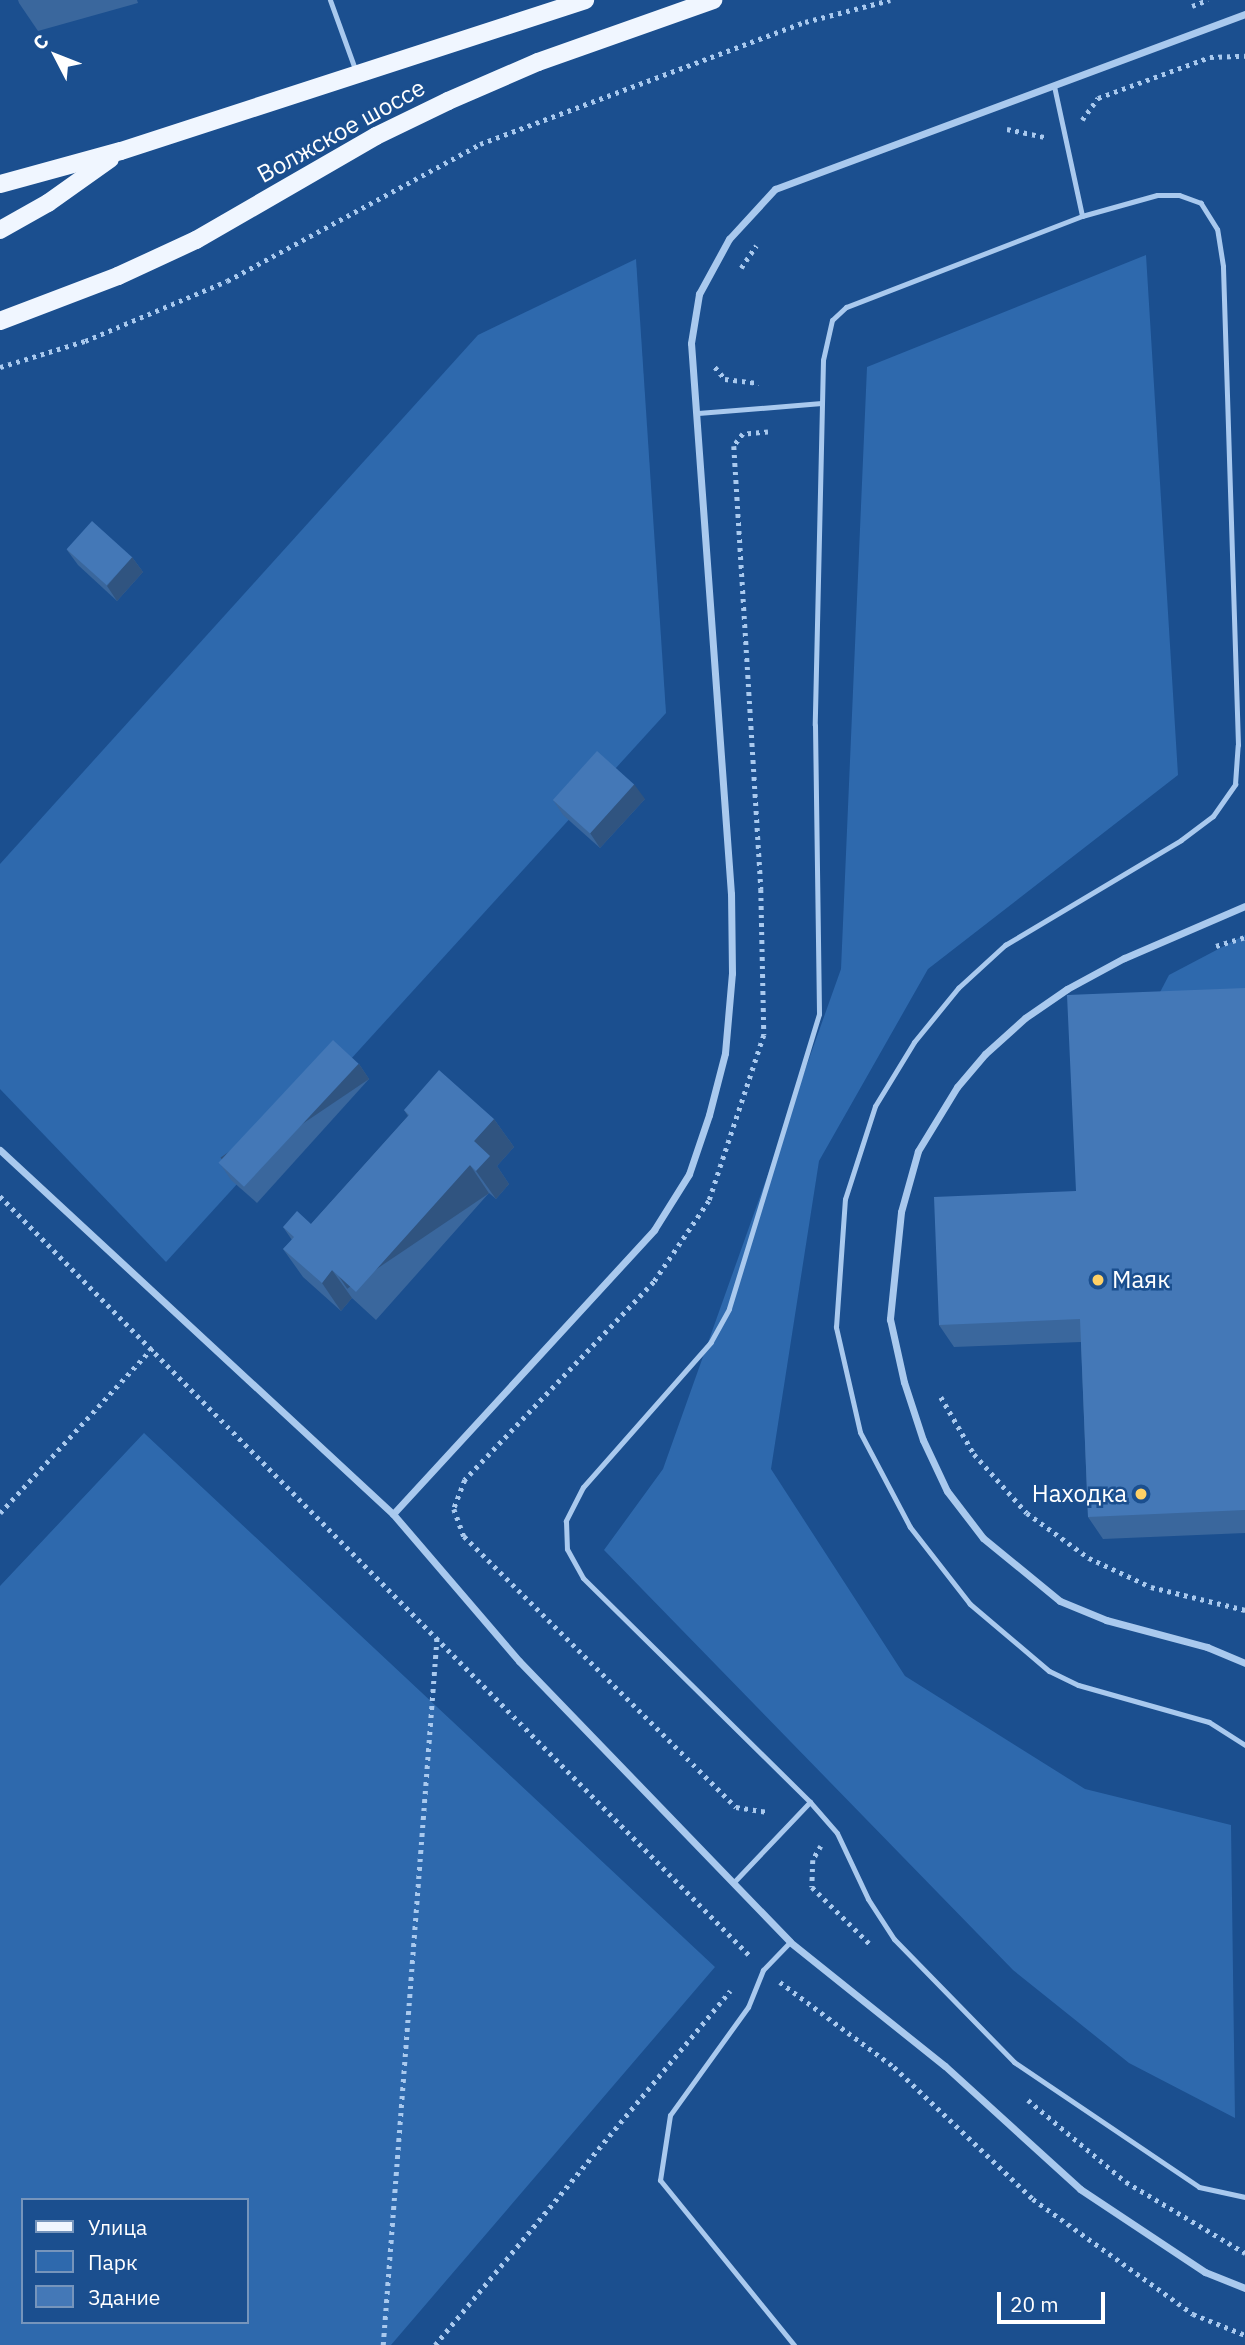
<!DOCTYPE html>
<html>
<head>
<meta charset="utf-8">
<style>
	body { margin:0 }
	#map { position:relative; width:1245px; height:2345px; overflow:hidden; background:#1b4f8f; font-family:"IBM Plex Sans",sans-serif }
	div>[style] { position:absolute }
	.green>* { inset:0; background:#2e69ad }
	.path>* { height:4.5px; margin-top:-2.25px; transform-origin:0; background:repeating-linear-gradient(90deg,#a9c9ee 0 3.5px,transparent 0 8.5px) }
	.service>* { height:5px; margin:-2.5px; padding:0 2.5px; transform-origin:2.5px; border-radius:2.5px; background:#a9c9ee }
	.minor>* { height:7px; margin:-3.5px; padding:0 3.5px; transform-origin:3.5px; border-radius:3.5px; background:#a9c9ee }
	.primary>* { height:18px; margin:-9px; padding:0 9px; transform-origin:9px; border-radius:9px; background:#f0f6ff }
	.wall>* { inset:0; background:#3a679d }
	.shaded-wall>* { inset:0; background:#305480; transform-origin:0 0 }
	.building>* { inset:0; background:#4478b7; transform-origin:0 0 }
	.dots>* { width:19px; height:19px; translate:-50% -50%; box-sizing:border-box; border:4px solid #1b4f8f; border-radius:50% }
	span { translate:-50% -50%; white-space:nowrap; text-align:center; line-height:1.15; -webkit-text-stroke:5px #1b4f8f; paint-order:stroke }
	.street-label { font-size:24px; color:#fff }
	.poi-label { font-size:24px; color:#fff }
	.left { translate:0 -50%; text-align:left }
	.right { translate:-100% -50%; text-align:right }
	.legend { position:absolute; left:21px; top:2198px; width:228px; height:126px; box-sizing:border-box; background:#1b4f8f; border:2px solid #7695bc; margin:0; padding:9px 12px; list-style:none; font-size:21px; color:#fff }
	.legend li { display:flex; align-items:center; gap:14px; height:35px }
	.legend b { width:35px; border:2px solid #7695bc }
	.north { position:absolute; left:21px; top:21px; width:70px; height:70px; -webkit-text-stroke:5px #1b4f8f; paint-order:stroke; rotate:312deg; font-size:19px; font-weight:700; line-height:28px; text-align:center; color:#fff }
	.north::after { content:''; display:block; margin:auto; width:24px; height:32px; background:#fff; clip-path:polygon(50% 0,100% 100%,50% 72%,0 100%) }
	.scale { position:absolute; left:997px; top:2292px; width:108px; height:32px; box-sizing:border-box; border:4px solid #fff; border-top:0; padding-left:9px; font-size:21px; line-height:24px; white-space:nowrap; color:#fff; -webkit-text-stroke:5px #1b4f8f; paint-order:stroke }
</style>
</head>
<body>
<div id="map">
	<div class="green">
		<i style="clip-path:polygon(1146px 255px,1178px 775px,928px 969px,819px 1161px,771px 1469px,905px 1676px,1085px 1789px,1231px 1825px,1235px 2118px,1129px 2063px,1013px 1970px,604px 1550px,663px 1469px,841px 969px,867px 367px)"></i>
		<i style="clip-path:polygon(636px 259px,666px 713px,166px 1262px,0 1089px,0 864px,478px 335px)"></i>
		<i style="clip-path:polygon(1245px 935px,1245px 991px,1157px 998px,1169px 975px)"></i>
		<i style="clip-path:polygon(evenodd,144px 1433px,715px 1967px,391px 2345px,0 2345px,0 1586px,144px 1433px,23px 2200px,247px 2200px,247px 2322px,23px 2322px,23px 2200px)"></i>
	</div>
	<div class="path">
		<i style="left:1192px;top:6px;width:17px;rotate:-21deg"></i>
		<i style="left:1082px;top:120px;width:27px;rotate:-54deg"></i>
		<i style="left:1098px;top:98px;width:119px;rotate:-20.1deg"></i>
		<i style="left:1210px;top:57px;width:35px;rotate:-2deg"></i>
		<i style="left:1007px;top:129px;width:39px;rotate:12deg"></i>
		<i style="left:741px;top:268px;width:27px;rotate:-56deg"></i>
		<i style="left:0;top:367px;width:89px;rotate:-17deg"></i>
		<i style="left:85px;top:341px;width:154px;rotate:-22.9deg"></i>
		<i style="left:227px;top:281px;width:288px;rotate:-28.4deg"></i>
		<i style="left:480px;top:144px;width:347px;rotate:-20.6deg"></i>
		<i style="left:805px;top:22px;width:88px;rotate:-14.5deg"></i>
		<i style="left:715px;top:367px;width:16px;rotate:50deg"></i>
		<i style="left:725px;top:379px;width:34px;rotate:7deg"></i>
		<i style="left:768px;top:432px;width:25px;rotate:175deg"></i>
		<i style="left:743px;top:434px;width:15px;rotate:127deg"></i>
		<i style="left:734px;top:446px;width:444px;rotate:86.5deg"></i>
		<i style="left:761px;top:889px;width:146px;rotate:88.8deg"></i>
		<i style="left:764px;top:1035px;width:175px;rotate:108.3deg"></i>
		<i style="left:709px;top:1201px;width:98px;rotate:124.2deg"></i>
		<i style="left:654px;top:1282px;width:274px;rotate:133.7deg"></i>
		<i style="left:465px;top:1480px;width:31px;rotate:111deg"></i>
		<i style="left:454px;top:1509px;width:29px;rotate:70deg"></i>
		<i style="left:464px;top:1536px;width:384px;rotate:44.9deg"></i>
		<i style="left:736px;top:1807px;width:32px;rotate:9deg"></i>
		<i style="left:1216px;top:946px;width:30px;rotate:-17deg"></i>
		<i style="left:0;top:1196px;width:1068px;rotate:45.38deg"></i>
		<i style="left:941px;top:1397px;width:66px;rotate:59.9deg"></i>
		<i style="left:974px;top:1454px;width:79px;rotate:48.1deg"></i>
		<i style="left:1027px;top:1513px;width:77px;rotate:36deg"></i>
		<i style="left:1089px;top:1558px;width:68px;rotate:25.1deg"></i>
		<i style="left:1151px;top:1587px;width:97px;rotate:13.7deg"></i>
		<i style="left:0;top:1513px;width:226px;rotate:-47.3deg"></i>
		<i style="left:821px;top:1846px;width:16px;rotate:120deg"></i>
		<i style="left:813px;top:1860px;width:27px;rotate:92deg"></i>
		<i style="left:812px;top:1887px;width:81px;rotate:44.5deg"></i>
		<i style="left:780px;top:1982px;width:142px;rotate:36.7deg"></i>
		<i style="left:894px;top:2067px;width:192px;rotate:43.5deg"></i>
		<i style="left:1033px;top:2199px;width:197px;rotate:35.7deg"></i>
		<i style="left:1193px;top:2314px;width:56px;rotate:22deg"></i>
		<i style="left:1028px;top:2100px;width:128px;rotate:39.9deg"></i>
		<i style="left:1126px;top:2182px;width:139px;rotate:30.8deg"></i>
		<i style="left:383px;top:2345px;width:712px;rotate:-85.65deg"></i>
		<i style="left:435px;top:2345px;width:461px;rotate:-50.2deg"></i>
	</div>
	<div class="service">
		<i style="left:330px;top:0;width:77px;rotate:70.1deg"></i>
		<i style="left:1054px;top:86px;width:133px;rotate:77.8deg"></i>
		<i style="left:698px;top:413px;width:124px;rotate:-4.6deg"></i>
		<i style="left:1245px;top:1745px;width:43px;rotate:-147.4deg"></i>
		<i style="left:1209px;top:1722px;width:136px;rotate:-164.2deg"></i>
		<i style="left:1078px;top:1685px;width:32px;rotate:-154deg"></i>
		<i style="left:1049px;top:1671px;width:104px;rotate:-139.7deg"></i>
		<i style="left:970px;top:1604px;width:98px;rotate:-127.9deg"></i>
		<i style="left:910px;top:1527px;width:107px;rotate:-117.8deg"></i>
		<i style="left:860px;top:1432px;width:108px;rotate:-102.9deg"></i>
		<i style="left:836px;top:1327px;width:128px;rotate:-86deg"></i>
		<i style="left:845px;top:1199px;width:98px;rotate:-72.1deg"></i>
		<i style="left:875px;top:1106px;width:75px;rotate:-58.6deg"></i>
		<i style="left:914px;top:1042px;width:70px;rotate:-50.8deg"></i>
		<i style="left:958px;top:988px;width:64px;rotate:-42.5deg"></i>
		<i style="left:1005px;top:945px;width:205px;rotate:-30.8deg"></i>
		<i style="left:1181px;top:840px;width:40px;rotate:-37deg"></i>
		<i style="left:1213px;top:816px;width:39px;rotate:-55deg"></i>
		<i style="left:1235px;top:784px;width:39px;rotate:-86deg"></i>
		<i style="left:1238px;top:745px;width:479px;rotate:-91.8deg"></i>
		<i style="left:1223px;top:266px;width:37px;rotate:-99deg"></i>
		<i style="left:1217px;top:229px;width:31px;rotate:-122deg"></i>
		<i style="left:1201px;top:203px;width:23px;rotate:-160deg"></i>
		<i style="left:1179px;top:195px;width:22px;rotate:180deg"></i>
		<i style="left:1157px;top:195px;width:78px;rotate:164.4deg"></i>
		<i style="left:1082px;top:216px;width:253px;rotate:158.9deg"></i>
		<i style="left:846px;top:307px;width:19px;rotate:137deg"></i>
		<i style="left:832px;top:320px;width:41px;rotate:102.7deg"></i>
		<i style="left:823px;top:360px;width:365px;rotate:91.3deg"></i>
		<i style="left:815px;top:725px;width:289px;rotate:89.2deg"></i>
		<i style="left:819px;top:1014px;width:308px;rotate:107deg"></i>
		<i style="left:729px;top:1309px;width:38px;rotate:119deg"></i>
		<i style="left:711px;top:1342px;width:193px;rotate:131.4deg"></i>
		<i style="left:583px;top:1487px;width:38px;rotate:117deg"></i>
		<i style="left:566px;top:1521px;width:28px;rotate:88deg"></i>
		<i style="left:567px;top:1549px;width:33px;rotate:61deg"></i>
		<i style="left:583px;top:1578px;width:319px;rotate:44.6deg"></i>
		<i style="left:810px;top:1802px;width:41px;rotate:48.9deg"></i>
		<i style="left:837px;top:1833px;width:73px;rotate:64.8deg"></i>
		<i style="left:868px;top:1899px;width:48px;rotate:57deg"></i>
		<i style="left:894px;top:1939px;width:172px;rotate:45.7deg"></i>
		<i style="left:1014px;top:2062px;width:223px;rotate:34deg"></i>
		<i style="left:1199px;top:2187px;width:47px;rotate:12.3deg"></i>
		<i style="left:733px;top:1883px;width:112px;rotate:-46.5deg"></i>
		<i style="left:790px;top:1942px;width:39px;rotate:134deg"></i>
		<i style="left:763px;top:1970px;width:40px;rotate:112deg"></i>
		<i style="left:748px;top:2007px;width:133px;rotate:125.8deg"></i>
		<i style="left:670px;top:2115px;width:66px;rotate:98.7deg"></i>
		<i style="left:660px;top:2180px;width:213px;rotate:50.9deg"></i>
	</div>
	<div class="minor">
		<i style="left:1245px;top:906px;width:132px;rotate:156.7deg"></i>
		<i style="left:1124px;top:958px;width:65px;rotate:151.5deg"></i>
		<i style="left:1067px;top:989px;width:51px;rotate:145.4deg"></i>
		<i style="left:1025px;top:1018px;width:54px;rotate:138deg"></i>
		<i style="left:985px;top:1054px;width:43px;rotate:130.3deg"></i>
		<i style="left:957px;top:1087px;width:75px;rotate:121.4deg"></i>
		<i style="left:918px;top:1151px;width:63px;rotate:105.6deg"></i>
		<i style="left:901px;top:1212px;width:108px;rotate:95.9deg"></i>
		<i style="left:890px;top:1319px;width:65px;rotate:77.5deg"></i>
		<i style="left:904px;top:1382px;width:61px;rotate:71.9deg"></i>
		<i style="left:923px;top:1440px;width:56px;rotate:64.8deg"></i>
		<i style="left:947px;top:1491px;width:59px;rotate:52.5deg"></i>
		<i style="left:983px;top:1538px;width:99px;rotate:39.3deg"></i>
		<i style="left:1060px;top:1601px;width:50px;rotate:22.4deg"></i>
		<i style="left:1106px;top:1620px;width:105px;rotate:15deg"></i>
		<i style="left:1207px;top:1647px;width:41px;rotate:22.8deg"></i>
		<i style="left:0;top:1150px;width:536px;rotate:42.81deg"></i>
		<i style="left:393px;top:1514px;width:194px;rotate:49.4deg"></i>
		<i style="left:519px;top:1661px;width:390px;rotate:46deg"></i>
		<i style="left:790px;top:1942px;width:198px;rotate:38.7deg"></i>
		<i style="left:945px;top:2066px;width:183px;rotate:42.3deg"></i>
		<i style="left:1080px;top:2189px;width:150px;rotate:33.6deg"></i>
		<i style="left:1205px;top:2272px;width:43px;rotate:21.8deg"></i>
		<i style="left:393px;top:1514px;width:386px;rotate:-47.4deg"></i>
		<i style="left:654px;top:1230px;width:66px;rotate:-58deg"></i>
		<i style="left:689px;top:1174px;width:62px;rotate:-71.3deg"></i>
		<i style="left:709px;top:1115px;width:64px;rotate:-75.5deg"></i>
		<i style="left:725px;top:1053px;width:80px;rotate:-85deg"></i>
		<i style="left:732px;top:973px;width:79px;rotate:-90.7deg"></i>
		<i style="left:731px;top:894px;width:552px;rotate:-94.15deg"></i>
		<i style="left:691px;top:343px;width:50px;rotate:-80.7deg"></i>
		<i style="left:699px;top:294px;width:63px;rotate:-61.4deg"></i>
		<i style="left:729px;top:239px;width:68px;rotate:-47.4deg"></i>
		<i style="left:775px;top:189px;width:502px;rotate:-20.42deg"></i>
	</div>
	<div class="primary">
		<i style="left:0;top:184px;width:125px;rotate:-15.3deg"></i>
		<i style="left:121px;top:151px;width:488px;rotate:-18deg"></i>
		<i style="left:0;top:230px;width:55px;rotate:-29.4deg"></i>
		<i style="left:48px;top:203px;width:76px;rotate:-35.4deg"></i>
		<i style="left:0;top:321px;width:126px;rotate:-20.9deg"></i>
		<i style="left:118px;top:276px;width:86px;rotate:-24.8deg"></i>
		<i style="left:196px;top:240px;width:208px;rotate:-30deg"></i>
		<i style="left:376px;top:136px;width:80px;rotate:-25.9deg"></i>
		<i style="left:448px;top:101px;width:98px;rotate:-23.4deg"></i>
		<i style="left:538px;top:62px;width:186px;rotate:-19.5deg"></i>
	</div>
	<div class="wall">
		<i style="clip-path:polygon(18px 0,137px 0,138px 3px,38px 31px,19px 3px)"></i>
		<i style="clip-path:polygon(67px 550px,132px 557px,143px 572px,117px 601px,78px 565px)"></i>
		<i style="clip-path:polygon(645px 799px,600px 848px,563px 815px,553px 800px)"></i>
		<i style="clip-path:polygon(1245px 988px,1245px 1533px,1103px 1539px,1088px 1517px,1081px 1342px,954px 1347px,939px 1325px,1076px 1191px)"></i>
		<i style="clip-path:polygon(359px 1064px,369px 1079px,257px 1203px,231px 1180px,221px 1165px)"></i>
		<i style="clip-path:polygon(404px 1110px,494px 1119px,514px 1147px,497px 1166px,509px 1184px,496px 1199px,489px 1193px,376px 1320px,352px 1298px,341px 1311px,303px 1277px,283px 1249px,292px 1240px,283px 1227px,311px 1224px,408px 1116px)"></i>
	</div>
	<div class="shaded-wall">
		<i style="clip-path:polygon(132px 557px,143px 572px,117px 601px,107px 586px)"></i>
		<i style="clip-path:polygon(634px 784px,645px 799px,600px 848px,590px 833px)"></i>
		<i style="left:359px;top:1064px;width:18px;height:167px;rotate:56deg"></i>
		<i style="clip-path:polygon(494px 1119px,514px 1147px,497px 1166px,509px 1184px,496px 1199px,476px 1171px,474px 1141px)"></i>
		<i style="left:470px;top:1165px;width:34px;height:171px;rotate:56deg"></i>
		<i style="clip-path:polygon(332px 1270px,352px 1298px,341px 1311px,322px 1283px)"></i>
	</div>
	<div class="building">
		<i style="left:92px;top:521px;width:54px;height:38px;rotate:42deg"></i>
		<i style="left:597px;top:751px;width:50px;height:66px;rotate:42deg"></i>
		<i style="clip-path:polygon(1245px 988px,1245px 1510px,1088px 1517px,1080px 1319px,939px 1325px,934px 1197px,1076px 1191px,1067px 995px)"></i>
		<i style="left:333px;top:1040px;width:35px;height:168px;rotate:43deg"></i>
		<i style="clip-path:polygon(439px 1070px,494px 1119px,474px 1141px,490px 1156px,476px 1171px,470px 1165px,356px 1292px,332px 1270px,322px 1283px,283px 1249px,294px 1237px,283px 1227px,297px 1211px,311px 1224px,409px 1115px,404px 1110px)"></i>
	</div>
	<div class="dots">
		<i style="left:1098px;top:1280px;background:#ffd166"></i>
		<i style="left:1141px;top:1494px;background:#ffd166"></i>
	</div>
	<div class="street-label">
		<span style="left:341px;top:131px;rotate:-29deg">Волжское шоссе</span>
	</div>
	<div class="poi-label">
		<span class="left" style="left:1112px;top:1280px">Маяк</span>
		<span class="right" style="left:1127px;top:1494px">Находка</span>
	</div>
	<ul class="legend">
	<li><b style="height:9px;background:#f0f6ff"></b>Улица</li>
	<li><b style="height:19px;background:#2e69ad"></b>Парк</li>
	<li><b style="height:19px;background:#4478b7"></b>Здание</li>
	</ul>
	<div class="north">С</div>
	<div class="scale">20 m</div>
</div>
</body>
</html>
